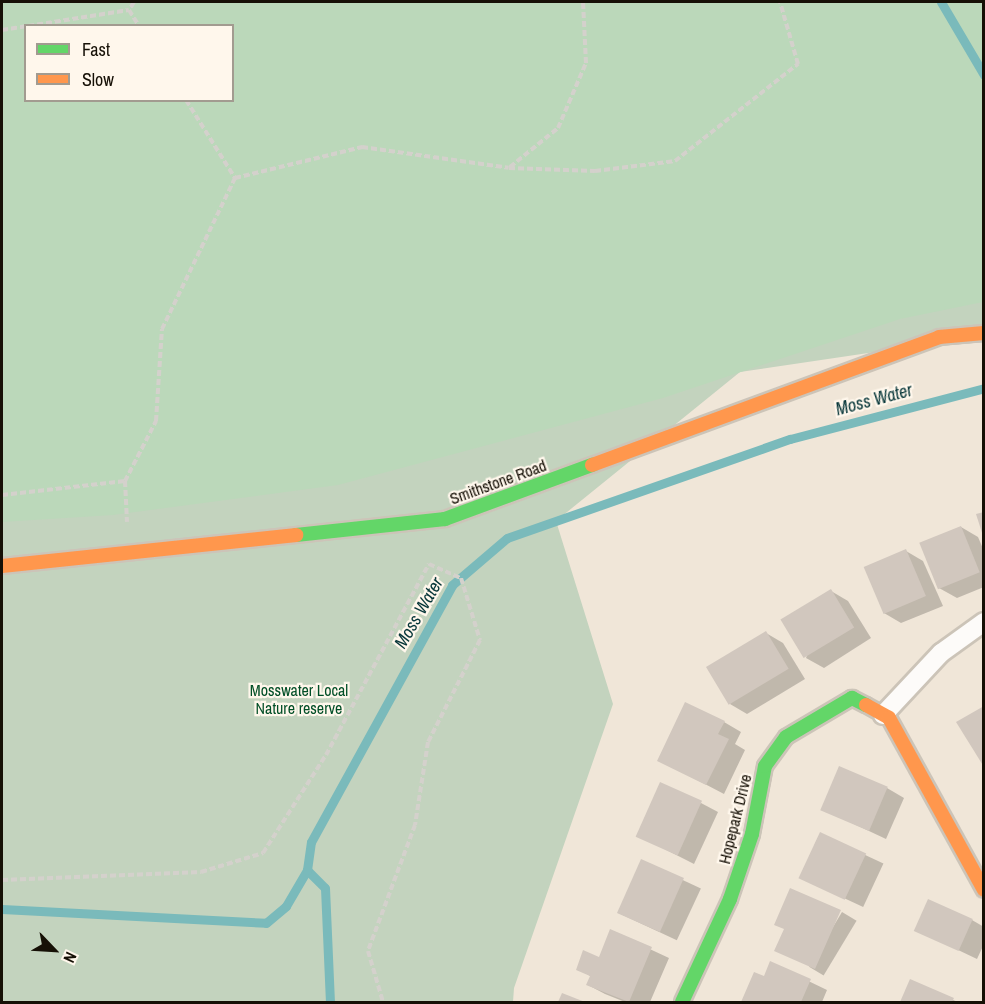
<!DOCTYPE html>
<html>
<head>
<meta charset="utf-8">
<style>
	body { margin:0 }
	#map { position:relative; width:985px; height:1004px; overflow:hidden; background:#f0e6d8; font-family:"Archivo Narrow",sans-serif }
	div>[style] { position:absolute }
	.green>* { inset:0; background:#c3d3be }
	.forest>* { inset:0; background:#bbd8ba }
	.shadow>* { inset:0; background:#0003; transform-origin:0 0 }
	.stream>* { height:9px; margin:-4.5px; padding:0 4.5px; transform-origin:4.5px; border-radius:4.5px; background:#7ababb }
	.building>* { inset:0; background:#d1c7be; transform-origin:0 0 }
	.path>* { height:4px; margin-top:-2px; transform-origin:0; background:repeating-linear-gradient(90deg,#d4d1cc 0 6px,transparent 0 9px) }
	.roads { filter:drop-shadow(2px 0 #ccc4b8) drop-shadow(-2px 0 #ccc4b8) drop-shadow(0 2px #ccc4b8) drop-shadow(0 -2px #ccc4b8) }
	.lane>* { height:18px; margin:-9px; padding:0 9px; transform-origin:9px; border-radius:9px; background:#fdfbf9 }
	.fast>* { height:14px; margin:-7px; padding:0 7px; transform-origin:7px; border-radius:7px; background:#63d668 }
	.slow>* { height:14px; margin:-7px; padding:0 7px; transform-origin:7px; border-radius:7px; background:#ff974d }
	span { translate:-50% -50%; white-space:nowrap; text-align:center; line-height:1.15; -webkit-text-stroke:4.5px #fff7ec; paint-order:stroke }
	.street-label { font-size:16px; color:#161006 }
	.park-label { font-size:16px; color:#004e26 }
	.water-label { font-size:18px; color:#073639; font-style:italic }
	.frame { position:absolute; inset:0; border:3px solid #161006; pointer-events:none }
	.legend { position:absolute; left:24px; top:24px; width:210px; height:78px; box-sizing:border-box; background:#fff7ec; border:2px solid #a29b90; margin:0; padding:8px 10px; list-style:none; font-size:18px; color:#161006 }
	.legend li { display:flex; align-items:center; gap:12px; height:30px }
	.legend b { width:30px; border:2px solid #a29b90 }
	.north { position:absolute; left:24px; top:920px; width:60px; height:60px; -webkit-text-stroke:4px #fff7ec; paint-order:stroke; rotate:115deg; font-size:16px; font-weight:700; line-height:24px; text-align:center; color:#161006 }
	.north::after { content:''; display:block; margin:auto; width:21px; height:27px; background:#161006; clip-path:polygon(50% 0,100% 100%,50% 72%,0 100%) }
</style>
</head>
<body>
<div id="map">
	<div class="green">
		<i style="clip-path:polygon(evenodd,2px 2px,983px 2px,983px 336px,740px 372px,556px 521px,613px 704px,514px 988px,513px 1002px,2px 1002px,2px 2px,26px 26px,232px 26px,232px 100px,26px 100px,26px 26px)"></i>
	</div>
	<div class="forest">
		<i style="clip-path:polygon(evenodd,2px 2px,983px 2px,983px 302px,900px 319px,663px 398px,338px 485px,113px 515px,2px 522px,2px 2px,26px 26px,232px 26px,232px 100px,26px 100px,26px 26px)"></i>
	</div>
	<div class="shadow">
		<i style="clip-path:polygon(961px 527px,978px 537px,984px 551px,984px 587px,957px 598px,939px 588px)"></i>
		<i style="clip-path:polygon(906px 551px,923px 561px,943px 606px,901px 623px,884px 613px)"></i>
		<i style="clip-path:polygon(831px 591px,848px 601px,871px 638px,824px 668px,806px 658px)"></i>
		<i style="clip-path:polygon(766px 633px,783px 643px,805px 679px,747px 714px,730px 704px)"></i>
		<i style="clip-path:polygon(724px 722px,741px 732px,735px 744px,745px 750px,724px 794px,659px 760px)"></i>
		<i style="clip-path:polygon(887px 788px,904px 798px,886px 839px,822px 809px)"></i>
		<i style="clip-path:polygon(701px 803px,718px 812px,694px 864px,637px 835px)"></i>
		<i style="left:820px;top:834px;width:70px;height:48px;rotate:25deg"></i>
		<i style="left:642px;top:861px;width:65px;height:57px;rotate:25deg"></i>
		<i style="left:842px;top:912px;width:17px;height:64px;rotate:31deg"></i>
		<i style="clip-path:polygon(972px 920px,984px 927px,984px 944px,977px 959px,916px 930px)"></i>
		<i style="clip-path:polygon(611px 931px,669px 958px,650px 1002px,625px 1002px,605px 994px,588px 985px,592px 977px,578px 969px,600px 959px)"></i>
		<i style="clip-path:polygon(771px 963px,827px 990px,822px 1002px,743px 1002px,755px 974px,764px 978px)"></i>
		<i style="clip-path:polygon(911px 981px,953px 1000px,958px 1002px,901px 1002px)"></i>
	</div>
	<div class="stream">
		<i style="left:941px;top:2px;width:85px;rotate:59.5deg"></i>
		<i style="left:307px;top:870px;width:25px;rotate:45deg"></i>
		<i style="left:325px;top:888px;width:114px;rotate:87.5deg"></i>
		<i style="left:2px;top:909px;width:264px;rotate:3deg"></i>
		<i style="left:266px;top:923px;width:26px;rotate:-40deg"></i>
		<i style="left:286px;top:906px;width:42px;rotate:-59.7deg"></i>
		<i style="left:307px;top:870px;width:28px;rotate:-82deg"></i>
		<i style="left:311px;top:842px;width:293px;rotate:-61.2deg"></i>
		<i style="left:452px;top:585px;width:72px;rotate:-40.5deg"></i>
		<i style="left:507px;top:538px;width:300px;rotate:-19.3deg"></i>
		<i style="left:790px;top:439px;width:201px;rotate:-14.7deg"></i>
	</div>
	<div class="building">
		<i style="clip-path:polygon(984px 512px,984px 536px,983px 536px,976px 514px)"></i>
		<i style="left:961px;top:526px;width:50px;height:45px;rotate:68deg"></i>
		<i style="left:906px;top:549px;width:51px;height:46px;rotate:67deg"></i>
		<i style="left:831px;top:589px;width:45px;height:59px;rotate:59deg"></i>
		<i style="left:766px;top:631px;width:44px;height:70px;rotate:59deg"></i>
		<i style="clip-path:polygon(685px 702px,725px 721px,718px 734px,729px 739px,706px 785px,657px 761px)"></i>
		<i style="clip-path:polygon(984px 706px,984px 767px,956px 722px)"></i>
		<i style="left:839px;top:766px;width:53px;height:48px;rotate:23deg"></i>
		<i style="left:660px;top:782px;width:46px;height:60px;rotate:24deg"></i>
		<i style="left:820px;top:832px;width:51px;height:51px;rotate:25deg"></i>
		<i style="left:641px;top:859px;width:47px;height:59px;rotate:24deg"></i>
		<i style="clip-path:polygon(790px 888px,841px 910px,815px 969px,774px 951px,784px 929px,774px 925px)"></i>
		<i style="left:928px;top:899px;width:49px;height:35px;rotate:24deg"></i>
		<i style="clip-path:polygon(610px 929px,652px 947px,629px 1002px,586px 985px,590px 976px,576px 970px,583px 950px,599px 957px)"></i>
		<i style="clip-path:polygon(770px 961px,811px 979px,801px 1002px,741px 1002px,754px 972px,764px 976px)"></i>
		<i style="clip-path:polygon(910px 979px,954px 998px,952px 1002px,900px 1002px)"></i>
		<i style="clip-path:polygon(562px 993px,585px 1002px,558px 1002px)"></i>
	</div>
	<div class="path">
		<i style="left:134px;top:2px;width:9px;rotate:122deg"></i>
		<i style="left:129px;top:10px;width:19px;rotate:58deg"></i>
		<i style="left:28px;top:26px;width:102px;rotate:-9deg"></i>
		<i style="left:2px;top:30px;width:24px;rotate:-9deg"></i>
		<i style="left:186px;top:100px;width:92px;rotate:57.9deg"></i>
		<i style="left:510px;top:167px;width:62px;rotate:-39.1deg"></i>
		<i style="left:558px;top:128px;width:71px;rotate:-66.7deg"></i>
		<i style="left:586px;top:63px;width:61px;rotate:-92.8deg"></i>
		<i style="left:125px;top:481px;width:41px;rotate:87.2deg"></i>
		<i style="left:2px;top:495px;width:124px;rotate:-6.5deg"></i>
		<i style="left:125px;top:481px;width:68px;rotate:-62.7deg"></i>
		<i style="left:156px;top:421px;width:92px;rotate:-86.3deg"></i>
		<i style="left:162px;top:329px;width:168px;rotate:-64.2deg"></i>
		<i style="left:235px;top:178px;width:131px;rotate:-13.7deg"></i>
		<i style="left:362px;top:147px;width:148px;rotate:8.1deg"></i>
		<i style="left:509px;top:168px;width:86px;rotate:2deg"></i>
		<i style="left:595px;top:171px;width:81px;rotate:-7.1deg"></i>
		<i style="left:675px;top:161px;width:157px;rotate:-38.3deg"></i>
		<i style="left:798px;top:64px;width:65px;rotate:-106.2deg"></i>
		<i style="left:2px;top:880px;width:199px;rotate:-2.3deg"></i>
		<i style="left:201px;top:872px;width:65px;rotate:-17deg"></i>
		<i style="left:263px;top:853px;width:117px;rotate:-57.3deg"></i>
		<i style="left:326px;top:755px;width:217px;rotate:-61.7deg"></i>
		<i style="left:429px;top:564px;width:35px;rotate:24deg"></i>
		<i style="left:461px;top:578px;width:65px;rotate:73deg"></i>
		<i style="left:480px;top:640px;width:114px;rotate:117deg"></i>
		<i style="left:428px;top:742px;width:84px;rotate:98.9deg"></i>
		<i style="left:415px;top:825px;width:134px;rotate:110.5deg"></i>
		<i style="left:368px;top:951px;width:53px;rotate:73.6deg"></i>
	</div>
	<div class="roads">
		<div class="lane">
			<i style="left:883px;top:715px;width:85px;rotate:-46.9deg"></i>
			<i style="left:941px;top:653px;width:53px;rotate:-35.8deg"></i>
		</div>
		<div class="fast">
			<i style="left:296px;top:535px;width:150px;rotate:-6.1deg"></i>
			<i style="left:445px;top:519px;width:157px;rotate:-20.2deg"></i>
			<i style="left:682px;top:1002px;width:114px;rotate:-65deg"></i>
			<i style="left:730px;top:899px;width:69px;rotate:-71.3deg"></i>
			<i style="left:752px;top:834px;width:69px;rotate:-79.2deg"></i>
			<i style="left:765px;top:766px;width:36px;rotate:-54deg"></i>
			<i style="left:786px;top:737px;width:77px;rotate:-30.6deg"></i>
			<i style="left:852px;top:698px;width:16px;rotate:27deg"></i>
		</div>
		<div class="slow">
			<i style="left:592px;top:465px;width:370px;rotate:-20.2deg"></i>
			<i style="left:939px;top:337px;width:45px;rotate:-5.1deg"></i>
			<i style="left:2px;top:566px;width:296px;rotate:-6deg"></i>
			<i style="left:866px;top:705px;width:26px;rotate:29deg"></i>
			<i style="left:889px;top:718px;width:196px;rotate:61.1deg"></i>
		</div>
	</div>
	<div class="street-label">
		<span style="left:498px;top:482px;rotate:-20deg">Smithstone Road</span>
		<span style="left:735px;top:819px;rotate:-76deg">Hopepark Drive</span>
	</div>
	<div class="park-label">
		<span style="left:299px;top:699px">Mosswater Local<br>Nature reserve</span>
	</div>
	<div class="water-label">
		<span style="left:874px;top:400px;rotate:-15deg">Moss Water</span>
		<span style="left:419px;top:613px;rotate:-60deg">Moss Water</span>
	</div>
	<div class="frame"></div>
	<ul class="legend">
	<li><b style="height:8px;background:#63d668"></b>Fast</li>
	<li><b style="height:8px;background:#ff974d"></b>Slow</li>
	</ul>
	<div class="north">N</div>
</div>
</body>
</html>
